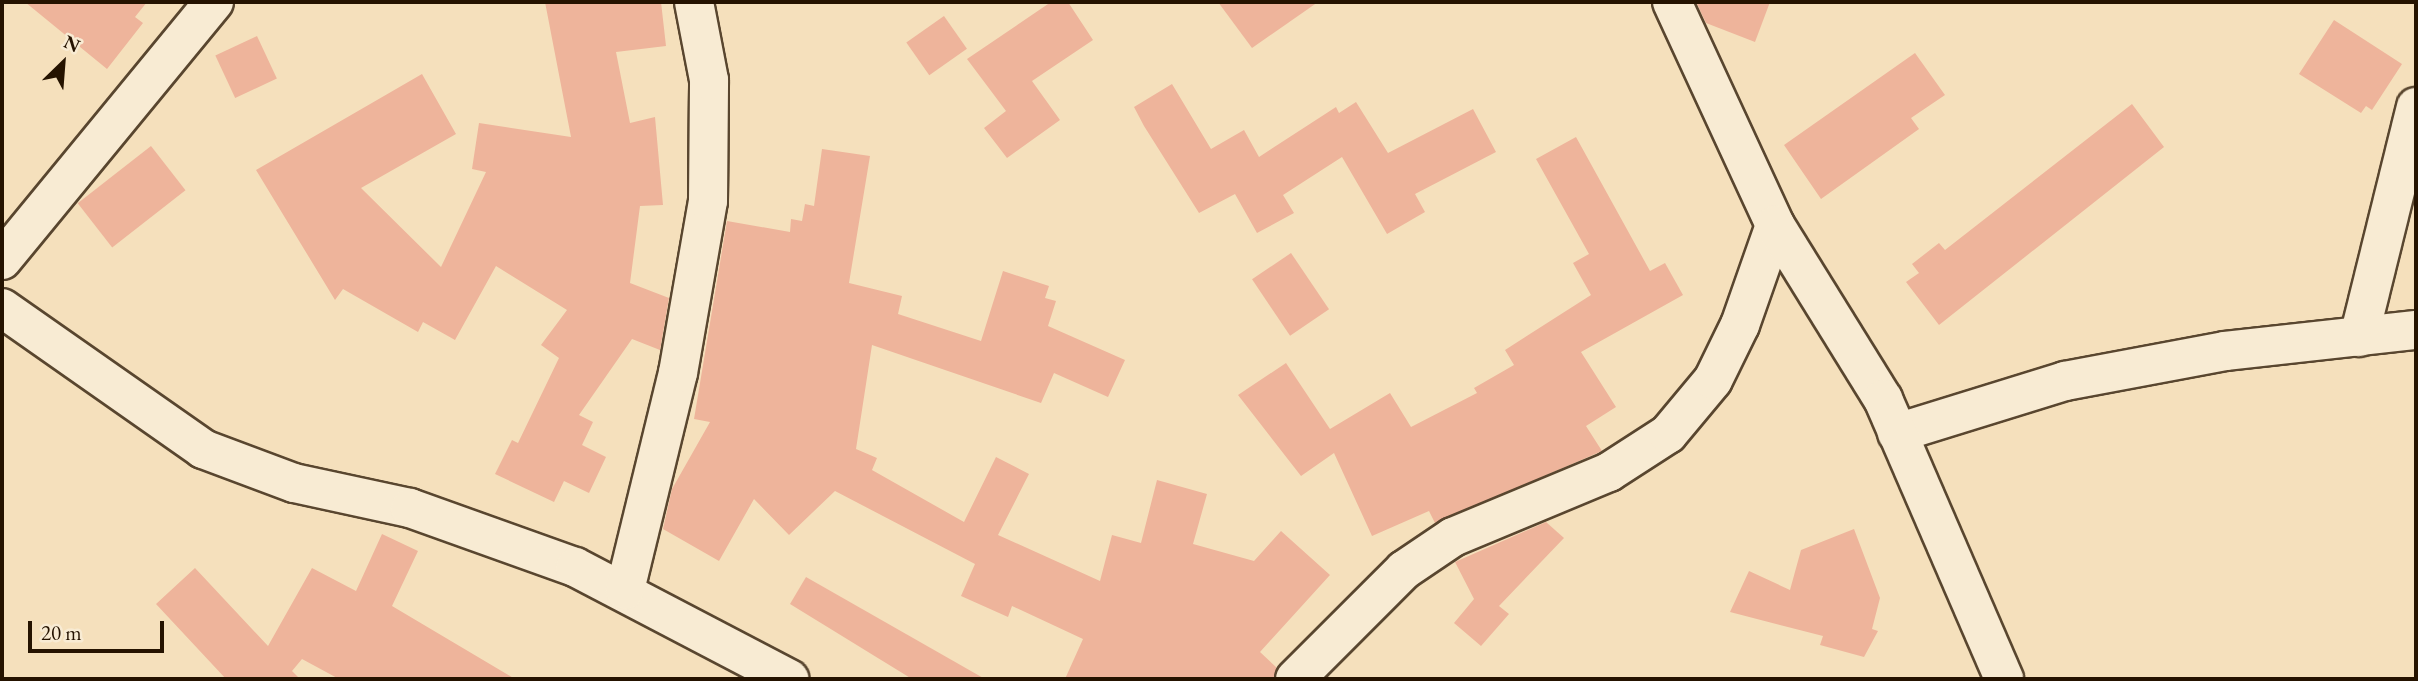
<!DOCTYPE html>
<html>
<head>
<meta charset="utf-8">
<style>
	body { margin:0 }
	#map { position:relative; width:2418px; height:681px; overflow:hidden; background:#f5e0bc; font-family:"EB Garamond",serif }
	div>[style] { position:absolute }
	.building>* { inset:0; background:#eeb49b; transform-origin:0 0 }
	.roads { filter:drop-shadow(2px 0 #59462f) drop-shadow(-2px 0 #59462f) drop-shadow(0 2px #59462f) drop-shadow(0 -2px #59462f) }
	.street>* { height:38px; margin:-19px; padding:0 19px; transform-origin:19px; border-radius:19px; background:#f8ebd3 }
	.secondary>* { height:38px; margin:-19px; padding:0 19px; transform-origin:19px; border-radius:19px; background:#f8ebd3 }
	span { translate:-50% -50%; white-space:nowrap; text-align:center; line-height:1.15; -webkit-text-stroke:7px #f8ebd3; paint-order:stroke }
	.frame { position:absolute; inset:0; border:4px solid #251300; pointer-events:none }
	.north { position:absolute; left:28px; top:28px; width:70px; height:70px; -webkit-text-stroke:5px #f8ebd3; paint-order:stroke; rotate:25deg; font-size:19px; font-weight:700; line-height:28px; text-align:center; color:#251300 }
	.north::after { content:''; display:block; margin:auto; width:24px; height:32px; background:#251300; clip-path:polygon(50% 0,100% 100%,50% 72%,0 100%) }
	.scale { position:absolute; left:28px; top:621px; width:136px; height:32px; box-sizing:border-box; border:4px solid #251300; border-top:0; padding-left:9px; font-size:21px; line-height:24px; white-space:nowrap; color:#251300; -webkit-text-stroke:5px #f8ebd3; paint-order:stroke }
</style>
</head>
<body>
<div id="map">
	<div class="building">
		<i style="clip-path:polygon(25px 2px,147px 2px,135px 17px,143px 23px,107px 69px)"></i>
		<i style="clip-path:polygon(545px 2px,661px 2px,666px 46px,616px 52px,630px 123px,655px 117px,663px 205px,640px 206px,630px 283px,669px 298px,660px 350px,632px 339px,579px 415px,593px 422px,582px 445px,606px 457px,589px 493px,564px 481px,554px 502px,495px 474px,512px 440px,518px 443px,559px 358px,541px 345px,567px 310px,496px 266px,455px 340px,423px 322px,418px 332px,343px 289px,335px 300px,256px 170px,422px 74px,456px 134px,361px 188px,441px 267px,486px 172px,472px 169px,479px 123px,571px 137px)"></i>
		<i style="clip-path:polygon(1051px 2px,1068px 2px,1093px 40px,1032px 81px,1060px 120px,1007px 158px,984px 128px,1006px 111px,967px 59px)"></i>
		<i style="clip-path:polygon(1218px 2px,1318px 2px,1252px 48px)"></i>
		<i style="clip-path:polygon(1696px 2px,1770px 2px,1755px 42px,1706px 23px)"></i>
		<i style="left:944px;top:16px;width:40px;height:46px;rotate:55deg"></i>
		<i style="clip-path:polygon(2334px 20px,2402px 64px,2372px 110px,2366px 106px,2361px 113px,2299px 74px)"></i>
		<i style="left:257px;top:36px;width:47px;height:46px;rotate:65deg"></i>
		<i style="clip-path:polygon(1915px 53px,1945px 95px,1911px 118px,1919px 129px,1821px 199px,1784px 145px)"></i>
		<i style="clip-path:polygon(1172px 84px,1211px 149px,1244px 130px,1259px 157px,1336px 107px,1339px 113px,1356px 102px,1388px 153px,1473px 109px,1496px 152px,1415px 194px,1425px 212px,1387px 234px,1342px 157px,1283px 195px,1294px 213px,1257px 233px,1235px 194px,1199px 213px,1144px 126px,1134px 107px)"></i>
		<i style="clip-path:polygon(2132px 104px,2164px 147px,1939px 325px,1906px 282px,1919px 273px,1912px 264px,1939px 243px,1945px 250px)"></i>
		<i style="clip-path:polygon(1576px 137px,1650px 271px,1665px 263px,1683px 295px,1581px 352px,1616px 407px,1586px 426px,1602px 451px,1435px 523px,1429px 511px,1372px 536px,1334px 453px,1301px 476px,1238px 395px,1286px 363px,1330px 429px,1390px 393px,1411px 427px,1477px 393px,1474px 388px,1514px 365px,1505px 350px,1591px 295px,1573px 263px,1589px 254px,1536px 159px)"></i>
		<i style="left:151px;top:146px;width:56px;height:93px;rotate:52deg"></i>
		<i style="clip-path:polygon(822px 149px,870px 156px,849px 283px,902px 296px,898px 314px,981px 341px,1003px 271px,1049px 286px,1045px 298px,1056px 301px,1048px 326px,1125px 360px,1108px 397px,1054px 373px,1041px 403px,872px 345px,856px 449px,877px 458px,872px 470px,964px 522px,996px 457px,1029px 474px,998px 535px,1100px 581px,1112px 535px,1141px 543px,1157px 480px,1207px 494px,1193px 544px,1254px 561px,1281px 531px,1330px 575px,1260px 652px,1277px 668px,1274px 679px,1065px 679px,1083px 639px,1012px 606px,1008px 617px,961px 596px,975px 564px,835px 491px,789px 535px,754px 499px,719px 561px,663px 529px,672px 489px,710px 422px,694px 419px,727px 221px,790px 232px,791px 219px,802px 221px,805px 204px,814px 206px)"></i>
		<i style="left:1291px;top:253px;width:68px;height:47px;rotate:56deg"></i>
		<i style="clip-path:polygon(1546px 522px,1564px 538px,1499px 606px,1509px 614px,1481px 646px,1454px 623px,1474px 599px,1455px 562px)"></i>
		<i style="clip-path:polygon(1854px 529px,1880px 598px,1872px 629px,1878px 631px,1864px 657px,1820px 645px,1823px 636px,1730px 612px,1749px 571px,1790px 590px,1801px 550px)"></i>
		<i style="clip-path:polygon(382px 534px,418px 551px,392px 606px,515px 679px,339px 679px,302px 659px,292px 671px,300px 679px,226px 679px,156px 604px,195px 568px,268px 646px,312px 568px,356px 591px)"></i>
		<i style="clip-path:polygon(806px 577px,985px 679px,912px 679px,790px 604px)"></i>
	</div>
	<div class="roads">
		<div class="street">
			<i style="left:2px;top:260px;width:334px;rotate:-50.6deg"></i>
			<i style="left:2px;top:308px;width:246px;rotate:35deg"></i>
			<i style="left:203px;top:449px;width:97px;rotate:20.5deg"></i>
			<i style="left:294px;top:483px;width:119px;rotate:12.2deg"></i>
			<i style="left:410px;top:508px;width:175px;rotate:19.7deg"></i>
			<i style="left:575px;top:567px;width:242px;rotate:27.6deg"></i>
			<i style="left:2359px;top:337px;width:237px;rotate:-76.1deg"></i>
			<i style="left:1897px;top:433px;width:176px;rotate:-17.2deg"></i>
			<i style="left:2065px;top:381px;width:163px;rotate:-10.6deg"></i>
			<i style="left:2225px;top:351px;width:192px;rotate:-6.3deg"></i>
			<i style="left:625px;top:590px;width:223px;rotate:-76.3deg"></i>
			<i style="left:678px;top:373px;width:175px;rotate:-80.1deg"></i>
			<i style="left:708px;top:201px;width:121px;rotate:-89.5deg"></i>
			<i style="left:709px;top:80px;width:79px;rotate:-100.9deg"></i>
			<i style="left:1295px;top:679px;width:154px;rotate:-45deg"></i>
			<i style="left:1404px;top:570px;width:59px;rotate:-34deg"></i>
			<i style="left:1453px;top:537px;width:169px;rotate:-22.6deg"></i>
			<i style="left:1609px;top:472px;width:70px;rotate:-32.8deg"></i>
			<i style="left:1668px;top:434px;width:70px;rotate:-50.2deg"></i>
			<i style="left:1713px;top:380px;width:61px;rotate:-63.9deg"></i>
			<i style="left:1740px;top:325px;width:106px;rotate:-70.7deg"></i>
		</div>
		<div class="secondary">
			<i style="left:1672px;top:2px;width:246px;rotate:65.2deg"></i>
			<i style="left:1775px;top:225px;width:205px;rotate:58.2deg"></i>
			<i style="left:1883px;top:399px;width:305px;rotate:66.6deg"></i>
		</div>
	</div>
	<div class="frame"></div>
	<div class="north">N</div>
	<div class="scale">20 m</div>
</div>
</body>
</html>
